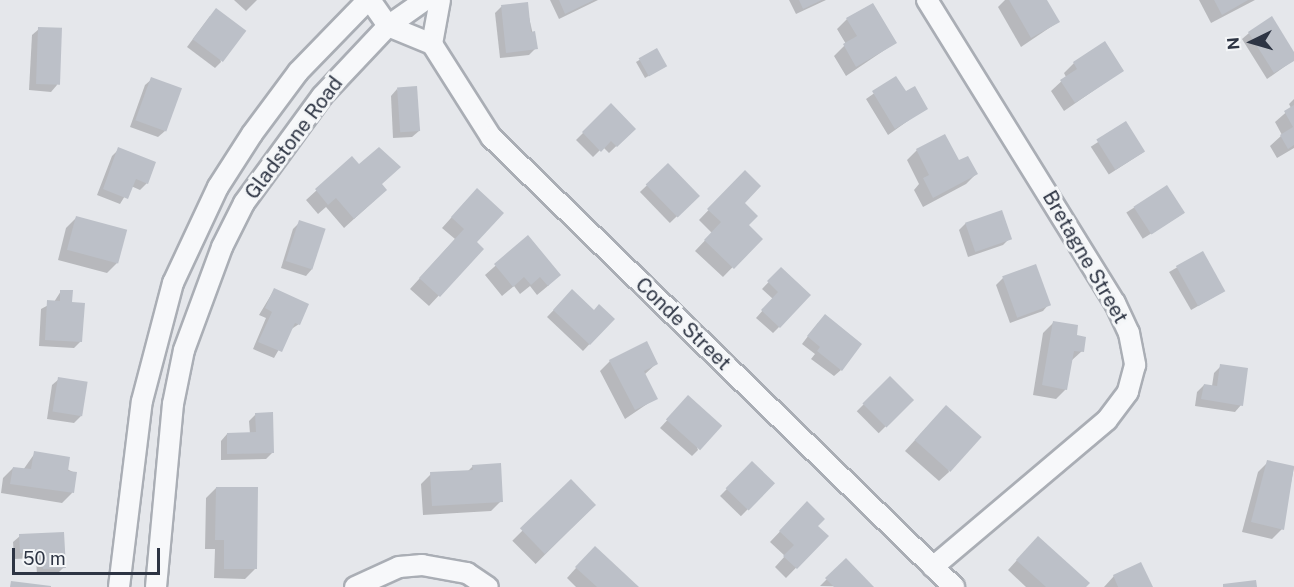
<!DOCTYPE html>
<html>
<head>
<meta charset="utf-8">
<style>
	body { margin:0 }
	#map { position:relative; width:1294px; height:587px; overflow:hidden; background:#e5e7eb; font-family:"Public Sans",sans-serif }
	div>[style] { position:absolute }
	.shadow>* { inset:0; background:#0003; transform-origin:0 0 }
	.building>* { inset:0; background:#bcc0c8; transform-origin:0 0 }
	.roads { filter:drop-shadow(2px 0 #aaaeb5) drop-shadow(-2px 0 #aaaeb5) drop-shadow(0 2px #aaaeb5) drop-shadow(0 -2px #aaaeb5) }
	.minor>* { height:20px; margin:-10px; padding:0 10px; transform-origin:10px; border-radius:10px; background:#f7f8fa }
	span { translate:-50% -50%; white-space:nowrap; text-align:center; line-height:1.15; -webkit-text-stroke:6px #f4f6f8; paint-order:stroke }
	.street-label { font-size:20px; color:#2d3443 }
	.north { position:absolute; left:1222px; top:12px; width:60px; height:60px; -webkit-text-stroke:4px #f4f6f8; paint-order:stroke; rotate:265deg; font-size:16px; font-weight:700; line-height:24px; text-align:center; color:#2d3443 }
	.north::after { content:''; display:block; margin:auto; width:21px; height:27px; background:#2d3443; clip-path:polygon(50% 0,100% 100%,50% 72%,0 100%) }
	.scale { position:absolute; left:12px; top:548px; width:148px; height:27px; box-sizing:border-box; border:3px solid #2d3443; border-top:0; padding-left:8px; font-size:18px; line-height:21px; white-space:nowrap; color:#2d3443; -webkit-text-stroke:4px #f4f6f8; paint-order:stroke }
</style>
</head>
<body>
<div id="map">
	<div class="shadow">
		<i style="clip-path:polygon(234px 0,257px 0,246px 11px)"></i>
		<i style="clip-path:polygon(550px 0,598px 0,559px 19px)"></i>
		<i style="clip-path:polygon(789px 0,826px 0,796px 14px)"></i>
		<i style="clip-path:polygon(1005px 0,1046px 0,1058px 22px,1021px 47px,998px 7px)"></i>
		<i style="clip-path:polygon(1199px 0,1255px 0,1211px 23px)"></i>
		<i style="clip-path:polygon(526px 4px,536px 48px,529px 55px,500px 58px,495px 13px,501px 7px)"></i>
		<i style="clip-path:polygon(210px 16px,221px 62px,215px 68px,187px 47px)"></i>
		<i style="clip-path:polygon(847px 19px,895px 43px,846px 76px,834px 56px,846px 44px,837px 29px)"></i>
		<i style="clip-path:polygon(39px 29px,57px 85px,51px 92px,29px 90px,32px 35px)"></i>
		<i style="clip-path:polygon(1249px 33px,1294px 54px,1294px 60px,1267px 79px,1242px 39px)"></i>
		<i style="clip-path:polygon(1104px 43px,1122px 71px,1064px 111px,1051px 91px,1066px 77px,1064px 73px,1074px 63px)"></i>
		<i style="clip-path:polygon(656px 50px,662px 68px,645px 78px,636px 62px)"></i>
		<i style="clip-path:polygon(896px 78px,905px 93px,926px 108px,888px 135px,866px 99px)"></i>
		<i style="clip-path:polygon(152px 79px,180px 89px,165px 131px,158px 137px,130px 127px,145px 85px)"></i>
		<i style="clip-path:polygon(397px 89px,419px 131px,412px 137px,393px 138px,391px 96px)"></i>
		<i style="clip-path:polygon(1294px 99px,1294px 148px,1277px 158px,1270px 146px,1282px 135px,1275px 122px,1291px 108px,1289px 104px)"></i>
		<i style="clip-path:polygon(611px 105px,634px 129px,609px 153px,603px 147px,593px 157px,576px 140px)"></i>
		<i style="left:1126px;top:124px;width:33px;height:42px;rotate:57deg"></i>
		<i style="clip-path:polygon(119px 149px,147px 183px,140px 190px,131px 186px,120px 204px,97px 195px,112px 156px)"></i>
		<i style="clip-path:polygon(917px 150px,958px 162px,976px 174px,966px 184px,923px 207px,914px 190px,919px 184px,907px 160px)"></i>
		<i style="clip-path:polygon(352px 158px,380px 185px,375px 200px,344px 228px,326px 207px,318px 214px,306px 200px)"></i>
		<i style="left:668px;top:165px;width:43px;height:39px;rotate:46deg"></i>
		<i style="clip-path:polygon(745px 172px,743px 203px,747px 225px,760px 239px,723px 277px,695px 251px,712px 233px,699px 220px)"></i>
		<i style="left:1167px;top:187px;width:31px;height:48px;rotate:58deg"></i>
		<i style="clip-path:polygon(467px 200px,475px 242px,482px 249px,429px 306px,410px 289px,455px 239px,442px 228px)"></i>
		<i style="clip-path:polygon(76px 218px,125px 231px,117px 263px,107px 273px,58px 260px,66px 228px)"></i>
		<i style="clip-path:polygon(300px 222px,312px 269px,306px 276px,281px 268px,293px 229px)"></i>
		<i style="clip-path:polygon(966px 223px,1010px 238px,1003px 245px,968px 257px,959px 230px)"></i>
		<i style="clip-path:polygon(528px 237px,549px 285px,537px 295px,530px 286px,520px 294px,514px 286px,502px 296px,485px 275px)"></i>
		<i style="left:1202px;top:253px;width:44px;height:38px;rotate:60deg"></i>
		<i style="clip-path:polygon(781px 269px,779px 327px,773px 333px,756px 318px,773px 299px,762px 289px)"></i>
		<i style="clip-path:polygon(1003px 278px,1049px 304px,1043px 311px,1010px 323px,996px 285px)"></i>
		<i style="clip-path:polygon(274px 290px,299px 324px,290px 330px,274px 358px,253px 349px,266px 318px,259px 315px)"></i>
		<i style="clip-path:polygon(61px 291px,71px 304px,81px 341px,74px 348px,39px 346px,41px 309px,54px 302px)"></i>
		<i style="clip-path:polygon(572px 291px,594px 312px,613px 319px,583px 351px,547px 317px)"></i>
		<i style="clip-path:polygon(818px 323px,841px 370px,834px 376px,811px 359px,815px 354px,802px 344px)"></i>
		<i style="clip-path:polygon(1053px 323px,1075px 336px,1082px 351px,1071px 361px,1066px 389px,1056px 399px,1033px 395px,1043px 333px)"></i>
		<i style="clip-path:polygon(610px 361px,657px 363px,644px 375px,656px 398px,625px 419px,600px 371px)"></i>
		<i style="clip-path:polygon(1221px 366px,1241px 405px,1235px 412px,1195px 406px,1197px 392px,1204px 385px,1212px 386px,1214px 373px)"></i>
		<i style="left:890px;top:378px;width:31px;height:47px;rotate:45deg"></i>
		<i style="clip-path:polygon(59px 379px,81px 416px,74px 423px,47px 419px,52px 385px)"></i>
		<i style="clip-path:polygon(682px 404px,698px 450px,692px 456px,660px 428px)"></i>
		<i style="clip-path:polygon(256px 414px,273px 452px,266px 459px,221px 460px,221px 441px,227px 434px,250px 434px,249px 421px)"></i>
		<i style="clip-path:polygon(936px 417px,949px 472px,939px 481px,905px 451px)"></i>
		<i style="clip-path:polygon(35px 453px,75px 473px,72px 493px,62px 503px,1px 493px,3px 478px,13px 468px,23px 470px)"></i>
		<i style="clip-path:polygon(1268px 462px,1294px 467px,1282px 529px,1272px 539px,1242px 532px,1258px 472px)"></i>
		<i style="left:752px;top:463px;width:29px;height:46px;rotate:44deg"></i>
		<i style="clip-path:polygon(473px 466px,501px 501px,491px 511px,423px 515px,421px 484px,431px 474px,467px 472px)"></i>
		<i style="left:571px;top:482px;width:33px;height:83px;rotate:45deg"></i>
		<i style="clip-path:polygon(216px 488px,255px 569px,245px 579px,214px 578px,215px 549px,205px 549px,206px 498px)"></i>
		<i style="clip-path:polygon(807px 503px,816px 526px,827px 536px,786px 578px,775px 567px,785px 556px,770px 542px)"></i>
		<i style="clip-path:polygon(62px 534px,64px 567px,57px 574px,37px 575px,36px 558px,14px 559px,13px 542px,20px 536px)"></i>
		<i style="clip-path:polygon(1028px 548px,1084px 587px,1026px 587px,1008px 570px)"></i>
		<i style="clip-path:polygon(585px 558px,636px 587px,576px 587px,567px 578px)"></i>
		<i style="clip-path:polygon(846px 560px,872px 587px,820px 586px)"></i>
		<i style="clip-path:polygon(1141px 564px,1151px 587px,1104px 587px,1114px 576px)"></i>
	</div>
	<div class="building">
		<i style="clip-path:polygon(559px 0,594px 0,565px 14px)"></i>
		<i style="clip-path:polygon(799px 0,822px 0,803px 9px)"></i>
		<i style="clip-path:polygon(1009px 0,1047px 0,1060px 22px,1031px 38px)"></i>
		<i style="clip-path:polygon(1214px 0,1248px 0,1222px 15px)"></i>
		<i style="clip-path:polygon(528px 2px,531px 32px,535px 31px,538px 49px,506px 53px,501px 5px)"></i>
		<i style="clip-path:polygon(873px 3px,897px 43px,856px 67px,843px 44px,857px 36px,846px 18px)"></i>
		<i style="left:216px;top:8px;width:38px;height:39px;rotate:37deg"></i>
		<i style="clip-path:polygon(1272px 16px,1294px 52px,1294px 61px,1274px 73px,1248px 32px)"></i>
		<i style="left:38px;top:27px;width:24px;height:57px;rotate:2deg"></i>
		<i style="clip-path:polygon(1105px 41px,1124px 71px,1075px 103px,1060px 80px,1077px 69px,1073px 62px)"></i>
		<i style="left:657px;top:48px;width:21px;height:21px;rotate:61deg"></i>
		<i style="clip-path:polygon(896px 76px,906px 91px,915px 86px,928px 109px,895px 129px,872px 91px)"></i>
		<i style="left:151px;top:77px;width:33px;height:46px;rotate:20deg"></i>
		<i style="left:417px;top:86px;width:45px;height:20px;rotate:86deg"></i>
		<i style="clip-path:polygon(611px 103px,636px 129px,617px 147px,611px 141px,601px 152px,582px 132px)"></i>
		<i style="clip-path:polygon(1294px 105px,1294px 145px,1288px 149px,1280px 135px,1293px 127px,1284px 111px)"></i>
		<i style="left:1126px;top:121px;width:36px;height:35px;rotate:58deg"></i>
		<i style="clip-path:polygon(945px 134px,959px 160px,968px 156px,978px 174px,933px 198px,923px 178px,929px 175px,916px 149px)"></i>
		<i style="clip-path:polygon(118px 147px,156px 162px,148px 184px,136px 179px,128px 199px,103px 189px)"></i>
		<i style="clip-path:polygon(379px 147px,401px 167px,382px 184px,387px 190px,354px 219px,336px 198px,328px 205px,315px 189px,352px 156px,359px 164px)"></i>
		<i style="left:668px;top:163px;width:46px;height:31px;rotate:46deg"></i>
		<i style="clip-path:polygon(745px 170px,761px 186px,745px 203px,758px 216px,749px 225px,763px 239px,734px 269px,704px 240px,721px 222px,707px 209px)"></i>
		<i style="left:1167px;top:185px;width:33px;height:40px;rotate:57deg"></i>
		<i style="clip-path:polygon(477px 188px,504px 213px,477px 242px,484px 249px,440px 297px,419px 278px,464px 229px,451px 217px)"></i>
		<i style="left:1002px;top:210px;width:31px;height:39px;rotate:71deg"></i>
		<i style="left:76px;top:216px;width:53px;height:35px;rotate:15deg"></i>
		<i style="left:299px;top:220px;width:28px;height:43px;rotate:18deg"></i>
		<i style="clip-path:polygon(528px 235px,561px 275px,548px 286px,540px 277px,531px 285px,524px 277px,513px 287px,494px 264px)"></i>
		<i style="left:1203px;top:251px;width:46px;height:31px;rotate:61deg"></i>
		<i style="left:1036px;top:264px;width:44px;height:36px;rotate:70deg"></i>
		<i style="clip-path:polygon(781px 267px,811px 295px,780px 328px,761px 310px,778px 292px,767px 281px)"></i>
		<i style="clip-path:polygon(274px 288px,309px 304px,300px 325px,295px 323px,282px 352px,258px 342px,272px 312px,265px 308px)"></i>
		<i style="clip-path:polygon(572px 289px,594px 310px,599px 304px,615px 319px,590px 345px,553px 310px)"></i>
		<i style="clip-path:polygon(60px 290px,73px 290px,72px 302px,85px 303px,82px 342px,45px 340px,47px 300px,60px 301px)"></i>
		<i style="clip-path:polygon(825px 314px,862px 344px,842px 371px,817px 351px,820px 347px,807px 336px)"></i>
		<i style="clip-path:polygon(1053px 321px,1078px 325px,1077px 335px,1086px 337px,1084px 352px,1074px 351px,1067px 390px,1042px 385px)"></i>
		<i style="clip-path:polygon(647px 341px,658px 364px,644px 371px,658px 399px,635px 410px,609px 360px)"></i>
		<i style="clip-path:polygon(1220px 364px,1248px 368px,1243px 406px,1201px 399px,1204px 384px,1217px 386px)"></i>
		<i style="left:890px;top:376px;width:34px;height:39px;rotate:45deg"></i>
		<i style="left:58px;top:377px;width:30px;height:35px;rotate:9deg"></i>
		<i style="left:688px;top:395px;width:46px;height:33px;rotate:42deg"></i>
		<i style="left:946px;top:405px;width:48px;height:47px;rotate:42deg"></i>
		<i style="clip-path:polygon(273px 412px,274px 453px,227px 454px,227px 433px,256px 432px,255px 413px)"></i>
		<i style="clip-path:polygon(34px 451px,70px 457px,68px 471px,77px 472px,74px 493px,10px 484px,13px 467px,31px 469px)"></i>
		<i style="clip-path:polygon(1267px 460px,1294px 466px,1284px 530px,1251px 522px)"></i>
		<i style="left:752px;top:461px;width:32px;height:38px;rotate:44deg"></i>
		<i style="clip-path:polygon(501px 463px,503px 502px,432px 506px,430px 472px,473px 470px,472px 465px)"></i>
		<i style="left:571px;top:479px;width:36px;height:71px;rotate:46deg"></i>
		<i style="clip-path:polygon(216px 487px,258px 487px,257px 569px,224px 569px,224px 540px,215px 540px)"></i>
		<i style="clip-path:polygon(807px 501px,825px 519px,818px 526px,829px 536px,797px 569px,783px 556px,794px 545px,779px 531px)"></i>
		<i style="clip-path:polygon(64px 532px,66px 568px,43px 569px,43px 552px,20px 553px,19px 534px)"></i>
		<i style="clip-path:polygon(1038px 536px,1090px 583px,1086px 587px,1046px 587px,1016px 560px)"></i>
		<i style="clip-path:polygon(595px 546px,639px 587px,597px 587px,575px 567px)"></i>
		<i style="clip-path:polygon(846px 558px,874px 587px,834px 587px,825px 578px)"></i>
		<i style="clip-path:polygon(1141px 562px,1153px 587px,1118px 587px,1113px 575px)"></i>
		<i style="clip-path:polygon(1256px 580px,1257px 587px,1223px 587px,1223px 584px)"></i>
		<i style="clip-path:polygon(11px 581px,51px 586px,51px 587px,10px 587px)"></i>
	</div>
	<div class="roads">
		<div class="minor">
			<i style="left:370px;top:0;width:32px;rotate:55deg"></i>
			<i style="left:388px;top:26px;width:48px;rotate:22.2deg"></i>
			<i style="left:440px;top:0;width:45px;rotate:100.3deg"></i>
			<i style="left:432px;top:44px;width:110px;rotate:57.6deg"></i>
			<i style="left:491px;top:137px;width:646px;rotate:44.18deg"></i>
			<i style="left:927px;top:0;width:357px;rotate:58.2deg"></i>
			<i style="left:1115px;top:303px;width:33px;rotate:65deg"></i>
			<i style="left:1129px;top:333px;width:33px;rotate:79deg"></i>
			<i style="left:1135px;top:365px;width:28px;rotate:105deg"></i>
			<i style="left:1128px;top:392px;width:35px;rotate:127deg"></i>
			<i style="left:1107px;top:420px;width:228px;rotate:139.8deg"></i>
			<i style="left:119px;top:587px;width:187px;rotate:-83deg"></i>
			<i style="left:142px;top:401px;width:122px;rotate:-75.3deg"></i>
			<i style="left:173px;top:283px;width:106px;rotate:-64.9deg"></i>
			<i style="left:218px;top:187px;width:63px;rotate:-57.3deg"></i>
			<i style="left:252px;top:134px;width:77px;rotate:-53.4deg"></i>
			<i style="left:298px;top:72px;width:100px;rotate:-45.8deg"></i>
			<i style="left:156px;top:587px;width:184px;rotate:-84.7deg"></i>
			<i style="left:173px;top:404px;width:55px;rotate:-78.5deg"></i>
			<i style="left:184px;top:350px;width:110px;rotate:-69.7deg"></i>
			<i style="left:222px;top:247px;width:49px;rotate:-63.4deg"></i>
			<i style="left:244px;top:203px;width:132px;rotate:-53.9deg"></i>
			<i style="left:322px;top:96px;width:96px;rotate:-46.7deg"></i>
			<i style="left:388px;top:26px;width:45px;rotate:-35.1deg"></i>
			<i style="left:355px;top:587px;width:48px;rotate:-24.4deg"></i>
			<i style="left:399px;top:567px;width:23px;rotate:-5deg"></i>
			<i style="left:422px;top:565px;width:46px;rotate:10.1deg"></i>
			<i style="left:467px;top:573px;width:25px;rotate:34deg"></i>
		</div>
	</div>
	<div class="street-label">
		<span style="left:294px;top:138px;rotate:-53deg">Gladstone Road</span>
		<span style="left:1085px;top:257px;rotate:60deg">Bretagne Street</span>
		<span style="left:683px;top:324px;rotate:44deg">Conde Street</span>
	</div>
	<div class="north">N</div>
	<div class="scale">50 m</div>
</div>
</body>
</html>
